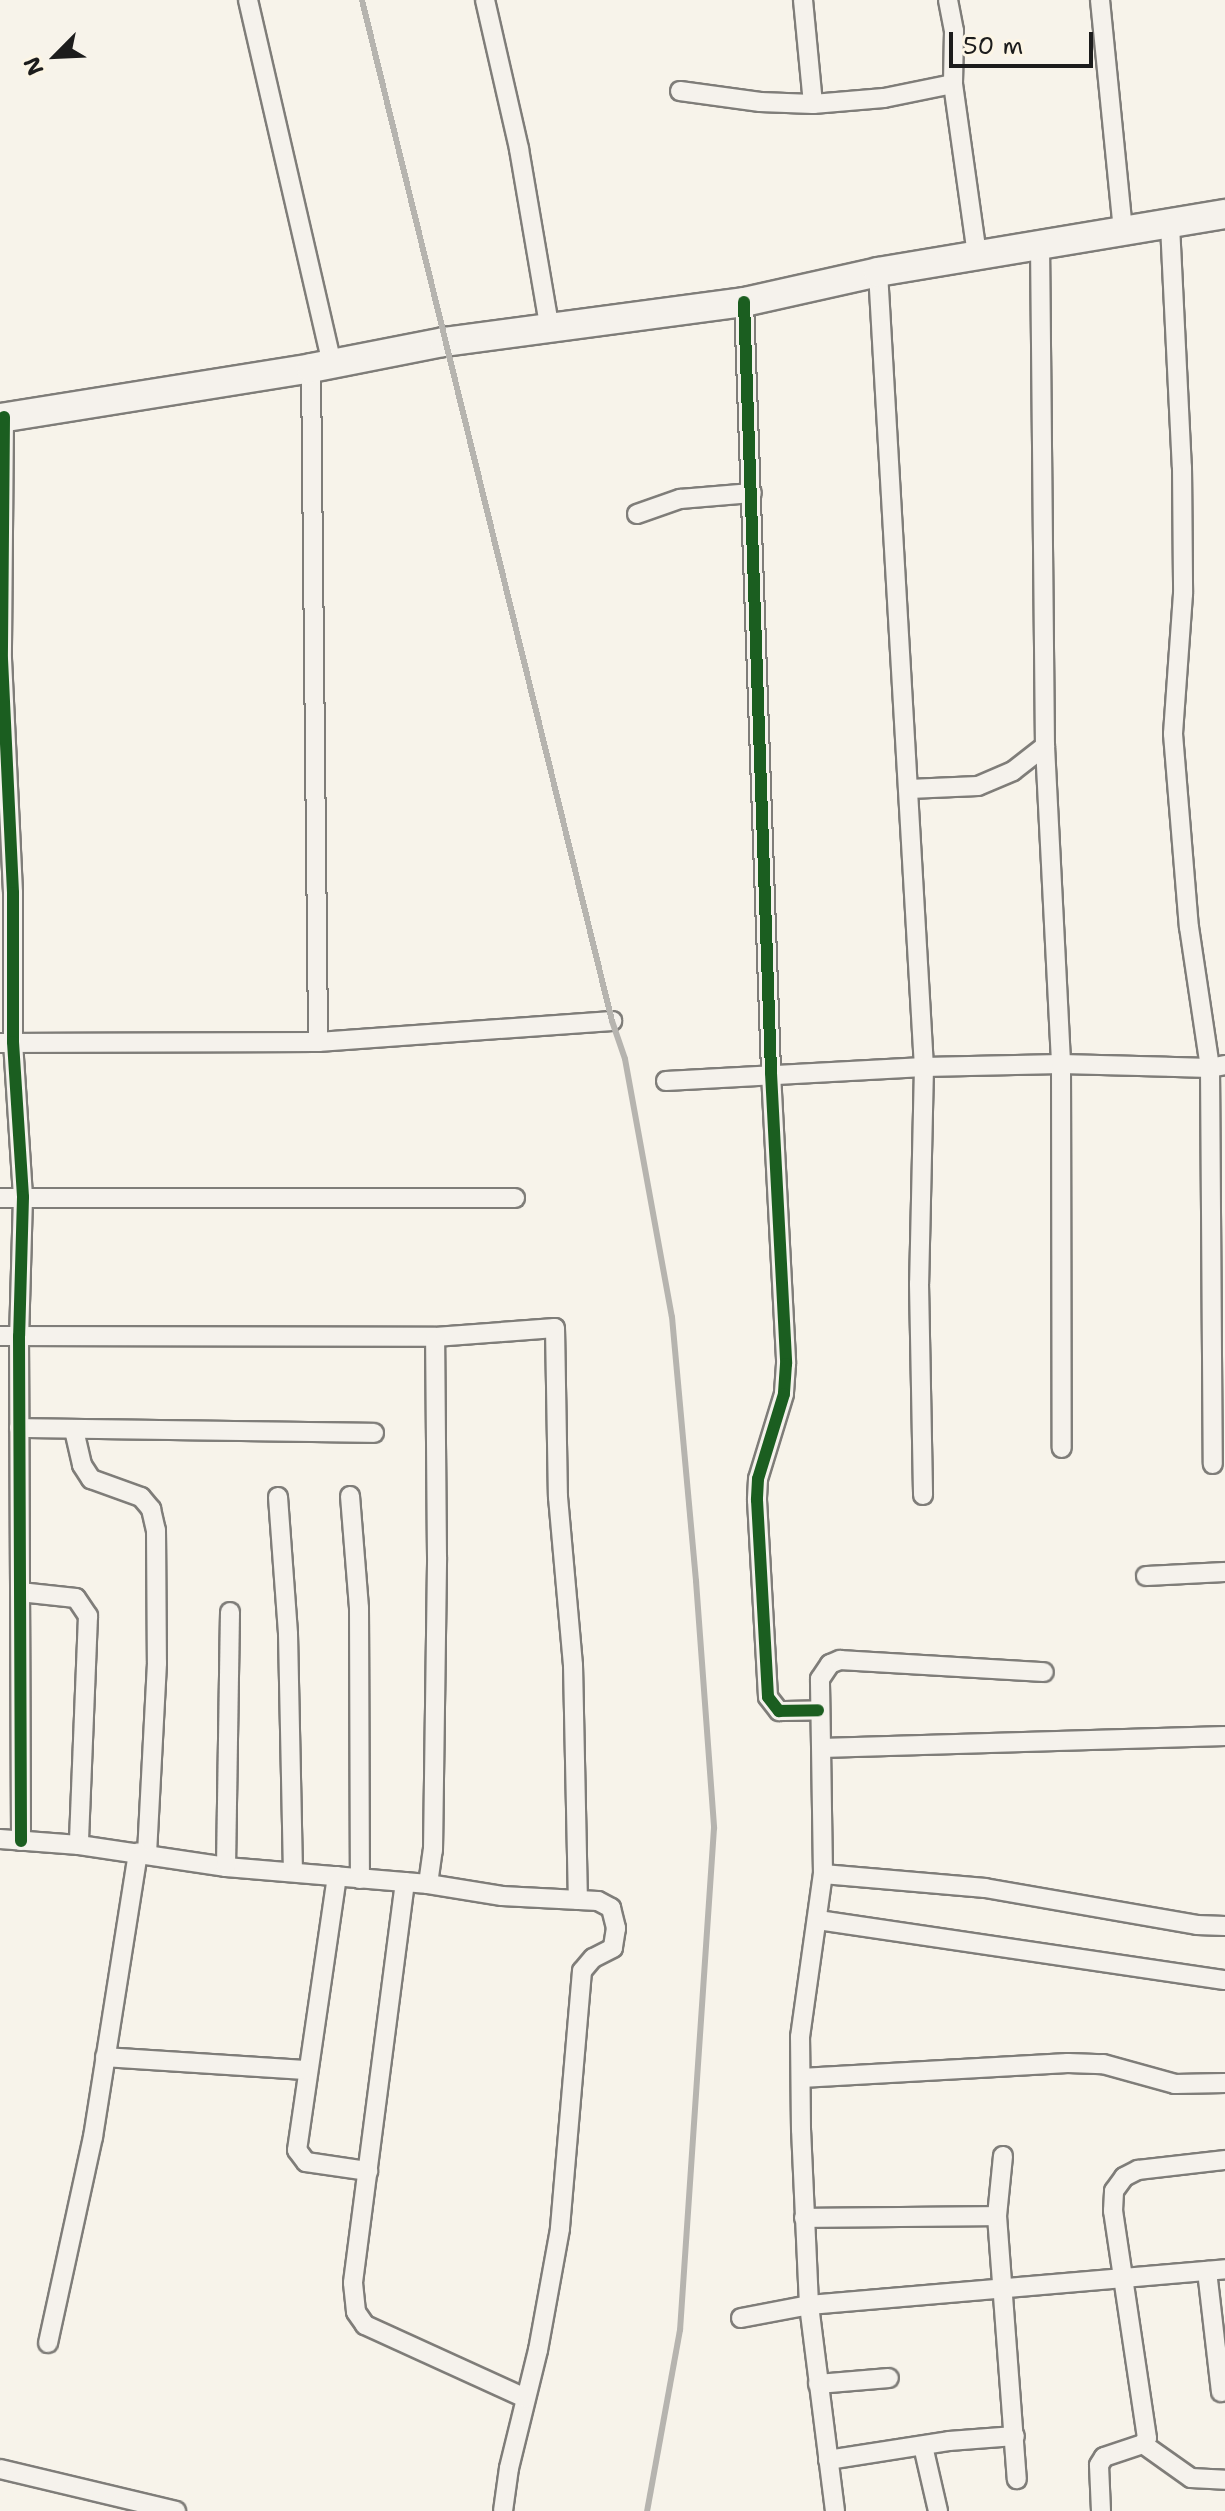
<!DOCTYPE html>
<html>
<head>
<meta charset="utf-8">
<style>
	body { margin:0 }
	#map { position:relative; width:1225px; height:2511px; overflow:hidden; background:#f7f3ea; font-family:"Shantell Sans",sans-serif }
	div>[style] { position:absolute }
	.roads { filter:drop-shadow(2px 0 #7f7d79) drop-shadow(-2px 0 #7f7d79) drop-shadow(0 2px #7f7d79) drop-shadow(0 -2px #7f7d79) }
	.minor>* { height:18px; margin:-9px; padding:0 9px; transform-origin:9px; border-radius:9px; background:#f5f2ec }
	.primary>* { height:28px; margin:-14px; padding:0 14px; transform-origin:14px; border-radius:14px; background:#f5f2ec }
	.rail>* { height:6px; margin:-3px; padding:0 3px; transform-origin:3px; border-radius:3px; background:#b6b4af }
	.cycleway>* { height:12px; margin:-6px; padding:0 6px; transform-origin:6px; border-radius:6px; background:#1b5e20 }
	span { translate:-50% -50%; white-space:nowrap; text-align:center; line-height:1.15; -webkit-text-stroke:8px #fcf5e5; paint-order:stroke }
	.north { position:absolute; left:16px; top:16px; width:80px; height:80px; -webkit-text-stroke:6px #fcf5e5; paint-order:stroke; rotate:246deg; font-size:22px; font-weight:700; line-height:32px; text-align:center; color:#1c1c1c }
	.north::after { content:''; display:block; margin:auto; width:28px; height:36px; background:#1c1c1c; clip-path:polygon(50% 0,100% 100%,50% 72%,0 100%) }
	.scale { position:absolute; left:949px; top:32px; width:144px; height:36px; box-sizing:border-box; border:4px solid #1c1c1c; border-top:0; padding-left:10px; font-size:24px; line-height:28px; white-space:nowrap; color:#1c1c1c; -webkit-text-stroke:6px #fcf5e5; paint-order:stroke }
</style>
</head>
<body>
<div id="map">
	<div class="roads">
		<div class="minor">
			<i style="left:248px;top:0;width:374px;rotate:77deg"></i>
			<i style="left:485px;top:0;width:153px;rotate:77.1deg"></i>
			<i style="left:519px;top:149px;width:184px;rotate:80.3deg"></i>
			<i style="left:803px;top:0;width:104px;rotate:84.5deg"></i>
			<i style="left:948px;top:0;width:32px;rotate:79deg"></i>
			<i style="left:954px;top:31px;width:53px;rotate:91.1deg"></i>
			<i style="left:953px;top:84px;width:173px;rotate:82deg"></i>
			<i style="left:1100px;top:0;width:233px;rotate:84.3deg"></i>
			<i style="left:680px;top:91px;width:81px;rotate:7.8deg"></i>
			<i style="left:760px;top:102px;width:53px;rotate:2.2deg"></i>
			<i style="left:813px;top:104px;width:71px;rotate:-4.8deg"></i>
			<i style="left:884px;top:98px;width:70px;rotate:-11.5deg"></i>
			<i style="left:1170px;top:225px;width:242px;rotate:87.2deg"></i>
			<i style="left:1182px;top:467px;width:127px;rotate:89.5deg"></i>
			<i style="left:1183px;top:594px;width:140px;rotate:94.1deg"></i>
			<i style="left:1173px;top:734px;width:194px;rotate:85.3deg"></i>
			<i style="left:1189px;top:927px;width:143px;rotate:81.5deg"></i>
			<i style="left:1210px;top:1068px;width:396px;rotate:89.6deg"></i>
			<i style="left:1040px;top:244px;width:502px;rotate:89.43deg"></i>
			<i style="left:1045px;top:746px;width:318px;rotate:87.1deg"></i>
			<i style="left:1061px;top:1064px;width:384px;rotate:89.9deg"></i>
			<i style="left:878px;top:272px;width:796px;rotate:86.69deg"></i>
			<i style="left:924px;top:1067px;width:217px;rotate:91.3deg"></i>
			<i style="left:919px;top:1284px;width:211px;rotate:88.9deg"></i>
			<i style="left:744px;top:302px;width:771px;rotate:87.99deg"></i>
			<i style="left:771px;top:1073px;width:291px;rotate:87deg"></i>
			<i style="left:786px;top:1364px;width:30px;rotate:94deg"></i>
			<i style="left:784px;top:1394px;width:89px;rotate:107deg"></i>
			<i style="left:758px;top:1479px;width:21px;rotate:93deg"></i>
			<i style="left:757px;top:1500px;width:197px;rotate:86.8deg"></i>
			<i style="left:768px;top:1697px;width:18px;rotate:52deg"></i>
			<i style="left:779px;top:1711px;width:39px;rotate:-1deg"></i>
			<i style="left:311px;top:368px;width:674px;rotate:89.4deg"></i>
			<i style="left:4px;top:417px;width:242px;rotate:90.5deg"></i>
			<i style="left:2px;top:659px;width:234px;rotate:87.3deg"></i>
			<i style="left:13px;top:893px;width:149px;rotate:90deg"></i>
			<i style="left:13px;top:1042px;width:155px;rotate:86.3deg"></i>
			<i style="left:23px;top:1197px;width:139px;rotate:91.6deg"></i>
			<i style="left:19px;top:1336px;width:505px;rotate:89.77deg"></i>
			<i style="left:637px;top:514px;width:46px;rotate:-19.2deg"></i>
			<i style="left:680px;top:499px;width:72px;rotate:-4.8deg"></i>
			<i style="left:909px;top:789px;width:69px;rotate:-2.5deg"></i>
			<i style="left:978px;top:786px;width:38px;rotate:-23deg"></i>
			<i style="left:1013px;top:771px;width:41px;rotate:-38deg"></i>
			<i style="left:0;top:1043px;width:318px;rotate:-0.2deg"></i>
			<i style="left:318px;top:1042px;width:295px;rotate:-4.1deg"></i>
			<i style="left:666px;top:1081px;width:258px;rotate:-3.1deg"></i>
			<i style="left:924px;top:1067px;width:137px;rotate:-1.3deg"></i>
			<i style="left:1061px;top:1064px;width:149px;rotate:1.5deg"></i>
			<i style="left:1210px;top:1068px;width:15px;rotate:-11deg"></i>
			<i style="left:0;top:1198px;width:515px"></i>
			<i style="left:0;top:1336px;width:435px;rotate:0.1deg"></i>
			<i style="left:435px;top:1337px;width:120px;rotate:-4.3deg"></i>
			<i style="left:555px;top:1328px;width:169px;rotate:89deg"></i>
			<i style="left:558px;top:1497px;width:169px;rotate:84.9deg"></i>
			<i style="left:573px;top:1665px;width:235px;rotate:88.8deg"></i>
			<i style="left:19px;top:1428px;width:355px;rotate:0.8deg"></i>
			<i style="left:74px;top:1430px;width:36px;rotate:77deg"></i>
			<i style="left:82px;top:1465px;width:17px;rotate:57deg"></i>
			<i style="left:91px;top:1479px;width:53px;rotate:19.8deg"></i>
			<i style="left:141px;top:1497px;width:16px;rotate:50deg"></i>
			<i style="left:151px;top:1509px;width:22px;rotate:77deg"></i>
			<i style="left:156px;top:1530px;width:133px;rotate:89.6deg"></i>
			<i style="left:157px;top:1663px;width:191px;rotate:93deg"></i>
			<i style="left:350px;top:1496px;width:112px;rotate:85.4deg"></i>
			<i style="left:359px;top:1608px;width:271px;rotate:89.8deg"></i>
			<i style="left:278px;top:1497px;width:137px;rotate:85.8deg"></i>
			<i style="left:288px;top:1634px;width:237px;rotate:88.8deg"></i>
			<i style="left:1146px;top:1576px;width:79px;rotate:-2.9deg"></i>
			<i style="left:20px;top:1592px;width:56px;rotate:6.1deg"></i>
			<i style="left:76px;top:1598px;width:22px;rotate:56deg"></i>
			<i style="left:88px;top:1616px;width:229px;rotate:92.3deg"></i>
			<i style="left:822px;top:1748px;width:403px;rotate:-1.7deg"></i>
			<i style="left:0;top:1839px;width:79px;rotate:4.3deg"></i>
			<i style="left:79px;top:1845px;width:149px;rotate:8.5deg"></i>
			<i style="left:226px;top:1867px;width:203px;rotate:4.8deg"></i>
			<i style="left:428px;top:1884px;width:75px;rotate:9.2deg"></i>
			<i style="left:502px;top:1896px;width:96px;rotate:3deg"></i>
			<i style="left:598px;top:1901px;width:15px;rotate:28deg"></i>
			<i style="left:611px;top:1908px;width:21px;rotate:76deg"></i>
			<i style="left:616px;top:1928px;width:20px;rotate:99deg"></i>
			<i style="left:613px;top:1948px;width:22px;rotate:153deg"></i>
			<i style="left:593px;top:1958px;width:17px;rotate:130deg"></i>
			<i style="left:582px;top:1971px;width:259px;rotate:94.9deg"></i>
			<i style="left:560px;top:2229px;width:123px;rotate:100.3deg"></i>
			<i style="left:538px;top:2350px;width:122px;rotate:103.8deg"></i>
			<i style="left:509px;top:2468px;width:43px;rotate:97.9deg"></i>
			<i style="left:226px;top:1867px;width:255px;rotate:-89.1deg"></i>
			<i style="left:823px;top:1874px;width:163px;rotate:4.9deg"></i>
			<i style="left:985px;top:1888px;width:215px;rotate:9.9deg"></i>
			<i style="left:1197px;top:1925px;width:28px;rotate:2deg"></i>
			<i style="left:337px;top:1876px;width:277px;rotate:98.3deg"></i>
			<i style="left:297px;top:2150px;width:15px;rotate:53deg"></i>
			<i style="left:306px;top:2162px;width:63px;rotate:8.3deg"></i>
			<i style="left:405px;top:1882px;width:404px;rotate:97.4deg"></i>
			<i style="left:353px;top:2283px;width:29px;rotate:84deg"></i>
			<i style="left:356px;top:2312px;width:16px;rotate:55deg"></i>
			<i style="left:365px;top:2325px;width:176px;rotate:24.5deg"></i>
			<i style="left:428px;top:1884px;width:34px;rotate:-82deg"></i>
			<i style="left:433px;top:1850px;width:293px;rotate:-89.2deg"></i>
			<i style="left:437px;top:1557px;width:220px;rotate:-90.5deg"></i>
			<i style="left:818px;top:1920px;width:411px;rotate:8.4deg"></i>
			<i style="left:105px;top:2057px;width:203px;rotate:3.7deg"></i>
			<i style="left:801px;top:2078px;width:267px;rotate:-3.2deg"></i>
			<i style="left:1068px;top:2063px;width:35px;rotate:2deg"></i>
			<i style="left:1103px;top:2064px;width:75px;rotate:15.5deg"></i>
			<i style="left:1175px;top:2084px;width:50px;rotate:-1.1deg"></i>
			<i style="left:1003px;top:2156px;width:60px;rotate:95.7deg"></i>
			<i style="left:997px;top:2216px;width:264px;rotate:85.7deg"></i>
			<i style="left:804px;top:2218px;width:193px;rotate:-0.6deg"></i>
			<i style="left:1207px;top:2271px;width:122px;rotate:83.4deg"></i>
			<i style="left:741px;top:2318px;width:69px;rotate:-10.8deg"></i>
			<i style="left:809px;top:2305px;width:418px;rotate:-4.9deg"></i>
			<i style="left:48px;top:2343px;width:211px;rotate:-77.7deg"></i>
			<i style="left:93px;top:2137px;width:288px;rotate:-81deg"></i>
			<i style="left:818px;top:2384px;width:71px;rotate:-4.8deg"></i>
			<i style="left:1143px;top:2444px;width:59px;rotate:35.3deg"></i>
			<i style="left:1191px;top:2478px;width:34px;rotate:3deg"></i>
			<i style="left:923px;top:2446px;width:67px;rotate:77deg"></i>
			<i style="left:828px;top:2460px;width:122px;rotate:-8.9deg"></i>
			<i style="left:949px;top:2441px;width:66px;rotate:-4.3deg"></i>
			<i style="left:0;top:2469px;width:181px;rotate:13.4deg"></i>
			<i style="left:835px;top:2511px;width:208px;rotate:-97.2deg"></i>
			<i style="left:809px;top:2305px;width:175px;rotate:-92.6deg"></i>
			<i style="left:801px;top:2130px;width:93px;rotate:-90.6deg"></i>
			<i style="left:800px;top:2037px;width:165px;rotate:-82deg"></i>
			<i style="left:823px;top:1874px;width:195px;rotate:-90.9deg"></i>
			<i style="left:820px;top:1679px;width:18px;rotate:-56deg"></i>
			<i style="left:830px;top:1664px;width:11px;rotate:-22deg"></i>
			<i style="left:840px;top:1660px;width:204px;rotate:3.4deg"></i>
			<i style="left:1101px;top:2511px;width:46px;rotate:-92.5deg"></i>
			<i style="left:1099px;top:2465px;width:9px;rotate:-58deg"></i>
			<i style="left:1104px;top:2457px;width:41px;rotate:-18.4deg"></i>
			<i style="left:1143px;top:2444px;width:7px;rotate:-56deg"></i>
			<i style="left:1147px;top:2438px;width:230px;rotate:-98.5deg"></i>
			<i style="left:1113px;top:2211px;width:20px;rotate:-87deg"></i>
			<i style="left:1114px;top:2191px;width:17px;rotate:-54deg"></i>
			<i style="left:1124px;top:2177px;width:16px;rotate:-27deg"></i>
			<i style="left:1138px;top:2170px;width:88px;rotate:-6.6deg"></i>
		</div>
		<div class="primary">
			<i style="left:0;top:418px;width:315px;rotate:-9.1deg"></i>
			<i style="left:311px;top:368px;width:136px;rotate:-11.1deg"></i>
			<i style="left:444px;top:342px;width:303px;rotate:-7.6deg"></i>
			<i style="left:744px;top:302px;width:137px;rotate:-12.6deg"></i>
			<i style="left:878px;top:272px;width:352px;rotate:-9.5deg"></i>
		</div>
	</div>
	<div class="rail">
		<i style="left:362px;top:0;width:1051px;rotate:76.24deg"></i>
		<i style="left:612px;top:1021px;width:40px;rotate:71.1deg"></i>
		<i style="left:625px;top:1059px;width:262px;rotate:79.7deg"></i>
		<i style="left:672px;top:1317px;width:265px;rotate:84.8deg"></i>
		<i style="left:696px;top:1581px;width:248px;rotate:85.8deg"></i>
		<i style="left:714px;top:1828px;width:503px;rotate:93.87deg"></i>
		<i style="left:680px;top:2330px;width:184px;rotate:100.3deg"></i>
	</div>
	<div class="cycleway">
		<i style="left:744px;top:302px;width:771px;rotate:87.99deg"></i>
		<i style="left:771px;top:1073px;width:291px;rotate:87deg"></i>
		<i style="left:786px;top:1364px;width:30px;rotate:94deg"></i>
		<i style="left:784px;top:1394px;width:89px;rotate:107deg"></i>
		<i style="left:758px;top:1479px;width:21px;rotate:93deg"></i>
		<i style="left:757px;top:1500px;width:197px;rotate:86.8deg"></i>
		<i style="left:768px;top:1697px;width:18px;rotate:52deg"></i>
		<i style="left:779px;top:1711px;width:39px;rotate:-1deg"></i>
		<i style="left:4px;top:417px;width:242px;rotate:90.5deg"></i>
		<i style="left:2px;top:659px;width:234px;rotate:87.3deg"></i>
		<i style="left:13px;top:893px;width:149px;rotate:90deg"></i>
		<i style="left:13px;top:1042px;width:155px;rotate:86.3deg"></i>
		<i style="left:23px;top:1197px;width:139px;rotate:91.6deg"></i>
		<i style="left:19px;top:1336px;width:505px;rotate:89.77deg"></i>
	</div>
	<div class="north">N</div>
	<div class="scale">50 m</div>
</div>
</body>
</html>
